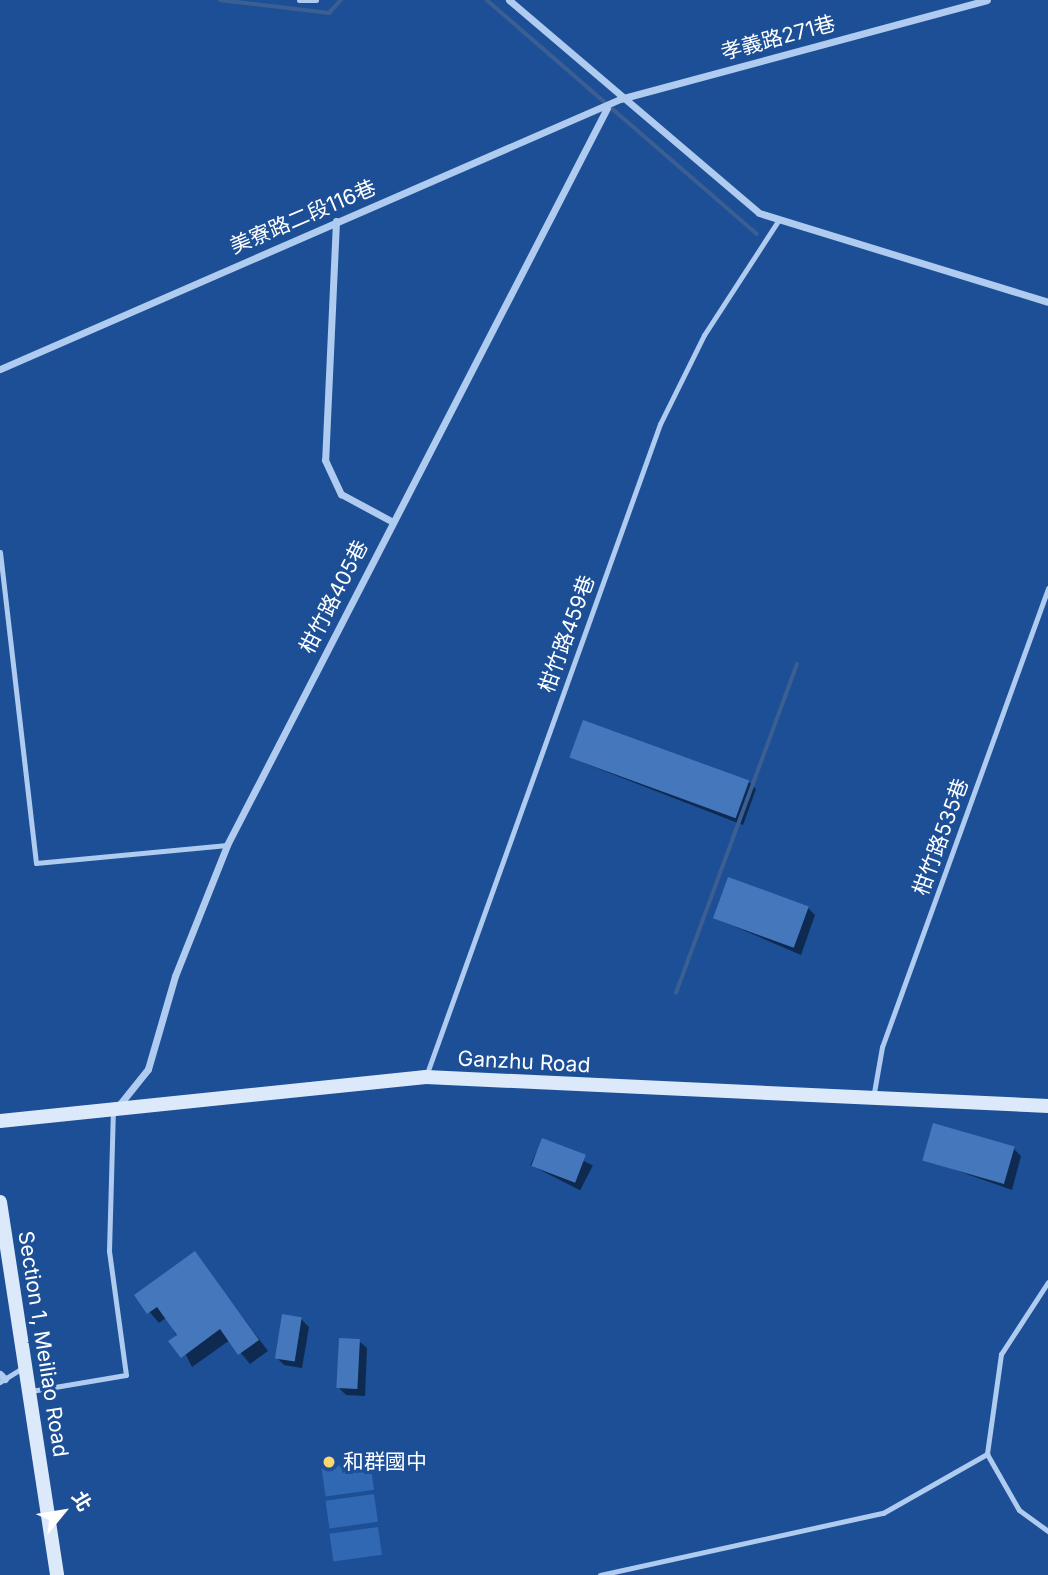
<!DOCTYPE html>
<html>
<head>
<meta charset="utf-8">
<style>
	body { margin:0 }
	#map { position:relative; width:1048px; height:1575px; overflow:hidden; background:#1c4f96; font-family:Inter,"Noto Sans TC",sans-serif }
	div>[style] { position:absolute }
	.green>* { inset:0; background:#3068b4; transform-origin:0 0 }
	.shadow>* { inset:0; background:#0007; transform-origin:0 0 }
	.stream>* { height:3.5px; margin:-1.75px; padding:0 1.75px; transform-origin:1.75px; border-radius:1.75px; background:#3b5f93 }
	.building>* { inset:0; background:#4477bc; transform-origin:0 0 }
	.lane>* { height:5px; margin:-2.5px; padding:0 2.5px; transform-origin:2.5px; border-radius:2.5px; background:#afcbef }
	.street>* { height:7px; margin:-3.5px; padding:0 3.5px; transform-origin:3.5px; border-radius:3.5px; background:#afcbef }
	.secondary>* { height:14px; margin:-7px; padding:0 7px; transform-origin:7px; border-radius:7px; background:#dce9fb }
	.dots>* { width:19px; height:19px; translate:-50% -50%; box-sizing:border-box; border:4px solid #1c4f96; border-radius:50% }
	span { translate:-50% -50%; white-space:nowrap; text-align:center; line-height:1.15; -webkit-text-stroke:6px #1c4f96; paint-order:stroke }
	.street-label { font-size:21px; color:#fff }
	.poi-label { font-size:21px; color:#fff }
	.left { translate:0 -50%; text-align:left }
	.north { position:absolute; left:28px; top:1477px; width:70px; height:70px; -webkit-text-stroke:5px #1c4f96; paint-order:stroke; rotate:60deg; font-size:19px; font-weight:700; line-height:28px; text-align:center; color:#fff }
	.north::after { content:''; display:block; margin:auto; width:24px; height:32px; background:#fff; clip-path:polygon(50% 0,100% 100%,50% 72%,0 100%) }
</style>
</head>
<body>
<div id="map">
	<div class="green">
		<i style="left:370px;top:1461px;width:29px;height:49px;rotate:82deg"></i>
		<i style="left:374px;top:1494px;width:28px;height:49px;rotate:82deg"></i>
		<i style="left:378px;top:1527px;width:28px;height:49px;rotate:82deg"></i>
	</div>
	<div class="shadow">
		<i style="clip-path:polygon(571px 758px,748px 781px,756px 789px,743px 825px)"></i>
		<i style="clip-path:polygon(808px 908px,815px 915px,801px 955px,715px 918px)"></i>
		<i style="left:543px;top:1140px;width:56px;height:28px;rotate:27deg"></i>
		<i style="clip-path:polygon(1014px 1149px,1021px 1156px,1012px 1190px,924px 1159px)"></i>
		<i style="clip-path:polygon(195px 1253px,268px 1351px,250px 1364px,230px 1340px,192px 1367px,167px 1317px,159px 1323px,136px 1296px)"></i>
		<i style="clip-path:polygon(301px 1319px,309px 1327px,302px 1368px,284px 1365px,277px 1358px)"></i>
		<i style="clip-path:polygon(359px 1341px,367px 1348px,365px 1396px,346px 1395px,339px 1388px)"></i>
	</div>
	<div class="stream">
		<i style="left:220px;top:0;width:110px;rotate:6.8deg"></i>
		<i style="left:329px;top:13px;width:18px;rotate:-47deg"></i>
		<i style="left:487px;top:0;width:357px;rotate:40.9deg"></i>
		<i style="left:676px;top:993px;width:350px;rotate:-69.8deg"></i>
	</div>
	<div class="building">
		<i style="left:583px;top:720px;width:177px;height:40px;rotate:20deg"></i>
		<i style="left:728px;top:877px;width:86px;height:44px;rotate:20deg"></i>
		<i style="left:933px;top:1123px;width:85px;height:39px;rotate:16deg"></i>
		<i style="left:542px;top:1138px;width:47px;height:30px;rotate:21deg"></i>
		<i style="clip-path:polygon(195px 1251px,259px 1340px,238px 1355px,220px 1329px,181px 1358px,168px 1341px,177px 1335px,157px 1307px,147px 1314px,134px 1295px)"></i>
		<i style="left:282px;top:1314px;width:20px;height:45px;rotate:9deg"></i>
		<i style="left:339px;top:1338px;width:21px;height:50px;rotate:3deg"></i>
	</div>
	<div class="lane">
		<i style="left:299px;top:0;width:17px"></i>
		<i style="left:0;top:552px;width:313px;rotate:83.4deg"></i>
		<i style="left:36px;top:863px;width:192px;rotate:-5.4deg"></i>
		<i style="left:426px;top:1076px;width:693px;rotate:-70.26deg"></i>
		<i style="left:660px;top:424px;width:99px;rotate:-63.7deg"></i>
		<i style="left:704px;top:335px;width:136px;rotate:-57deg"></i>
		<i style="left:873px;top:1098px;width:52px;rotate:-80deg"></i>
		<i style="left:882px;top:1047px;width:488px;rotate:-70.1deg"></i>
		<i style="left:1048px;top:1282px;width:86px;rotate:123.1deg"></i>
		<i style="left:1001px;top:1354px;width:101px;rotate:98deg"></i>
		<i style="left:987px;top:1454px;width:64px;rotate:60.3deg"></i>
		<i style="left:1019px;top:1510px;width:36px;rotate:36deg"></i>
		<i style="left:0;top:1382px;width:28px;rotate:-32deg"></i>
		<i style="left:31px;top:1391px;width:96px;rotate:-9.6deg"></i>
		<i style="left:126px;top:1375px;width:125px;rotate:-97.8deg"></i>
		<i style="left:109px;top:1251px;width:139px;rotate:-88.4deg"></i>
		<i style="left:600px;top:1575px;width:290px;rotate:-12.4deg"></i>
		<i style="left:883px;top:1513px;width:120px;rotate:-29.6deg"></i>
	</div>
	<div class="street">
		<i style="left:509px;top:0;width:328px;rotate:40.4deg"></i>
		<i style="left:759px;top:213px;width:302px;rotate:17.1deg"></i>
		<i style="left:336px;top:221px;width:239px;rotate:92.6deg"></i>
		<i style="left:325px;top:460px;width:38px;rotate:65deg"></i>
		<i style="left:341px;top:494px;width:59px;rotate:28.3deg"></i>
		<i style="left:0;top:369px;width:676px;rotate:-23.53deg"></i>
		<i style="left:620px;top:99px;width:380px;rotate:-15.1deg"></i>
		<i style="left:116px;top:1109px;width:51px;rotate:-51.3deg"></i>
		<i style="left:148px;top:1069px;width:97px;rotate:-73.8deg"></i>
		<i style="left:175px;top:976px;width:141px;rotate:-68.3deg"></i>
		<i style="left:227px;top:845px;width:829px;rotate:-62.72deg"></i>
		<i style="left:0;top:1374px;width:7px;rotate:45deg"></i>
	</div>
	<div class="secondary">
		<i style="left:0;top:1121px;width:428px;rotate:-5.9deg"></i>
		<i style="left:426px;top:1077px;width:623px;rotate:2.67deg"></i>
		<i style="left:0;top:1202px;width:377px;rotate:81.3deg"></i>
	</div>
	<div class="dots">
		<i style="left:329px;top:1462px;background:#ffd76d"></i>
	</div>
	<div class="street-label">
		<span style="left:778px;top:38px;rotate:-15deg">孝義路271巷</span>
		<span style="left:303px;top:217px;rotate:-23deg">美寮路二段116巷</span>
		<span style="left:334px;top:597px;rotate:-63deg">柑竹路405巷</span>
		<span style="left:567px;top:634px;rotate:-70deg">柑竹路459巷</span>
		<span style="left:941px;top:837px;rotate:-70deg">柑竹路535巷</span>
		<span style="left:524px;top:1062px;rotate:3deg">Ganzhu Road</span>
		<span style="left:43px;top:1344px;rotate:81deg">Section 1, Meiliao Road</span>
	</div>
	<div class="poi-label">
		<span class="left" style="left:343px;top:1462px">和群國中</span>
	</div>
	<div class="north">北</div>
</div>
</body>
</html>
